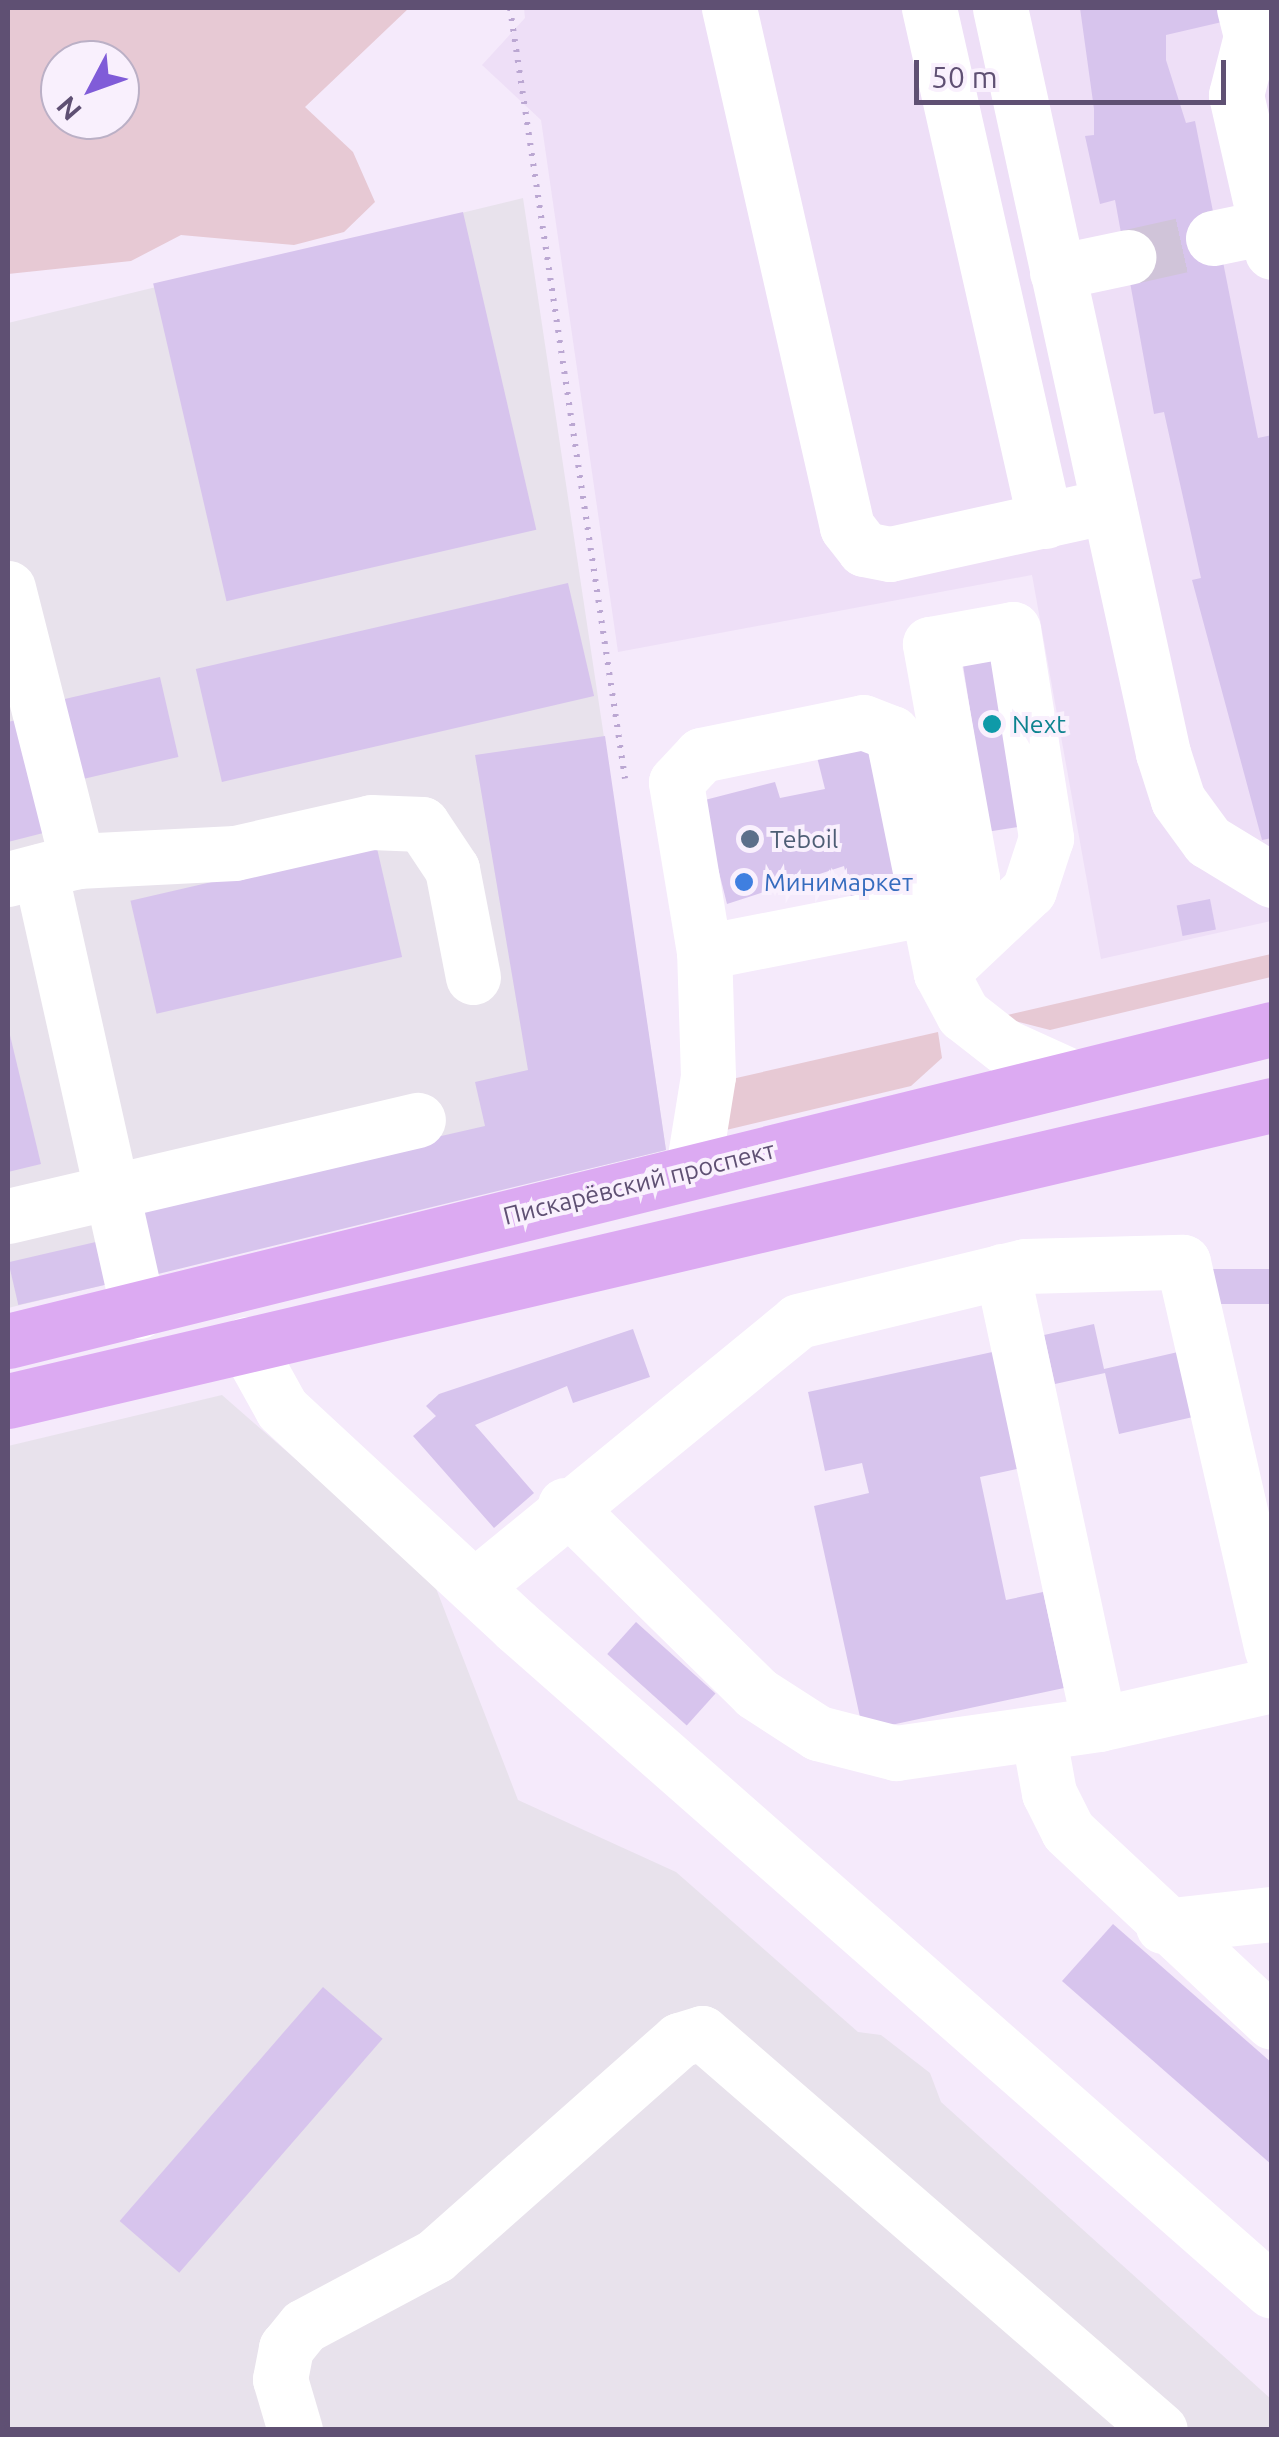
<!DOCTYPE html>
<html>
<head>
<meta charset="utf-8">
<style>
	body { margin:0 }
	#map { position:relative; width:1279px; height:2437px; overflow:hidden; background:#f5eafb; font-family:Ubuntu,sans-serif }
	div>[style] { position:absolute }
	.residential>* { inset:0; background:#eedff7 }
	.industrial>* { inset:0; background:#e8e2ec }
	.green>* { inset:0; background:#e7c9d4 }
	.building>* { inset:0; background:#d7c4ed; transform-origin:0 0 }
	.minor-tunnel>* { height:55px; margin-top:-27.5px; transform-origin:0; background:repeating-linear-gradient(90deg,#d0c4d9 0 55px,transparent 0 83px) }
	.path>* { height:6px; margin-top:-3px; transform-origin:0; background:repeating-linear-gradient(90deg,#bba7d2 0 2.5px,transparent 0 10.5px) }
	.minor>* { height:55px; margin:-27.5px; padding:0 27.5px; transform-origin:27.5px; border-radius:27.5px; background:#fff }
	.major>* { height:55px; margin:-27.5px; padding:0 27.5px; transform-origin:27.5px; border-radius:27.5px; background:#dcaaf2 }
	.dots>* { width:28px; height:28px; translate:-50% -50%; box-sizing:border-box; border:5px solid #f9f0fd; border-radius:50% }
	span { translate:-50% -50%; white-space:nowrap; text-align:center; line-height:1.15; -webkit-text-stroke:8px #f9f0fd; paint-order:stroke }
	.culture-label { font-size:25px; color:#0d838f }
	.left { translate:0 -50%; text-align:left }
	.service-label { font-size:25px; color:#4e5e75 }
	.shop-label { font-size:25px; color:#366cbe }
	.street-label { font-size:25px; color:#5f5073 }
	.frame { position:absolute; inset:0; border:10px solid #5f5073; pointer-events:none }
	.north { position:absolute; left:40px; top:40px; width:100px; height:100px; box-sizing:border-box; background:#f9f0fd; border:2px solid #bbb0c6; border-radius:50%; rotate:229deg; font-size:28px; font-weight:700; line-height:40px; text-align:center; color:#5f5073 }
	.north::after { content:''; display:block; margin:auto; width:35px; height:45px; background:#805cd8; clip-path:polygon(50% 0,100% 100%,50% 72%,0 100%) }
	.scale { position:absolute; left:914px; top:60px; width:312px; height:45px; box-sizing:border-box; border:5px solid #5f5073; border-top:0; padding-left:12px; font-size:30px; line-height:35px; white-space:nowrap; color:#5f5073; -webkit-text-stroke:8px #f9f0fd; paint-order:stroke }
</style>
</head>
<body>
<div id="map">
	<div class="residential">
		<i style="clip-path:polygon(524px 8px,1271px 8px,1271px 921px,1101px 959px,1032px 575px,618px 652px,541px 120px,482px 65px,525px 18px)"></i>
	</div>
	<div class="industrial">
		<i style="clip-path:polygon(523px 198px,666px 1150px,8px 1308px,8px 323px)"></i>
		<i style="clip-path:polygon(222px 1395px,432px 1578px,518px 1800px,676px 1872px,858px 2032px,881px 2035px,930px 2073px,941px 2102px,1271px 2399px,1271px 2429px,8px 2429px,8px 1446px)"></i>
	</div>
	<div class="green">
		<i style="clip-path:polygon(evenodd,8px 8px,409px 8px,305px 107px,353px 152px,375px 202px,344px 232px,294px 245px,181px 235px,131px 261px,8px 274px,8px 8px,60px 60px,120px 60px,120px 120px,60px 120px,60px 60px)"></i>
		<i style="clip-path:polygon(1271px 954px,1271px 977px,1050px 1030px,999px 1017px)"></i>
		<i style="clip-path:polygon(938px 1032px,942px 1058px,911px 1086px,722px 1131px,723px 1081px)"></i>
	</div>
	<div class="building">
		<i style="clip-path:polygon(1080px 8px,1218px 8px,1222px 22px,1166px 35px,1166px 60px,1186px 123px,1195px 121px,1258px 438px,1272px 435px,1272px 838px,1262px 840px,1192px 580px,1201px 578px,1164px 412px,1154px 414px,1115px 200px,1100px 204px,1085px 136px,1094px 135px,1094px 109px)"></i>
		<i style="left:463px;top:212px;width:326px;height:318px;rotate:77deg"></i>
		<i style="left:568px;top:583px;width:116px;height:382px;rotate:77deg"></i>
		<i style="left:995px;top:618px;width:210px;height:39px;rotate:81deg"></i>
		<i style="left:160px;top:677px;width:82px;height:110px;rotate:77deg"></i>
		<i style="clip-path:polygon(28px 717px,55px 830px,8px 842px,8px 722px)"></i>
		<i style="clip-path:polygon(605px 736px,666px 1150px,154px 1275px,136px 1194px,257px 1178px,485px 1126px,475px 1082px,528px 1070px,475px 755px)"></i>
		<i style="clip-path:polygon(881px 743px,915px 895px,853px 906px,844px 866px,727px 904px,701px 801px,775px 782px,780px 798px,825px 789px,817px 757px)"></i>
		<i style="left:376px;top:844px;width:116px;height:252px;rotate:77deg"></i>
		<i style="left:1210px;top:899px;width:31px;height:34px;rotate:79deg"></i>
		<i style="clip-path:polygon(8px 1027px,41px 1164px,8px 1172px)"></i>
		<i style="left:100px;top:1241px;width:44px;height:94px;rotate:77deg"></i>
		<i style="left:1272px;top:1269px;width:35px;height:61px;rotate:90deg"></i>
		<i style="clip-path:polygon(1094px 1324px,1104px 1369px,1178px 1352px,1193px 1417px,1119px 1434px,1105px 1373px,1055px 1384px,1044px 1335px)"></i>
		<i style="clip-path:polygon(633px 1329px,650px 1377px,573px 1403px,567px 1386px,475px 1425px,534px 1493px,494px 1528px,413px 1436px,436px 1416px,426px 1406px,439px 1394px)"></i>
		<i style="clip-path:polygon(997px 1351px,1022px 1468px,980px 1477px,1006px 1600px,1043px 1592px,1064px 1688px,863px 1731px,814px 1506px,869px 1493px,862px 1463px,825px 1471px,808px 1392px)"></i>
		<i style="left:636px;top:1622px;width:107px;height:43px;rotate:42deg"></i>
		<i style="clip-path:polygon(1113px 1924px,1272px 2063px,1272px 2165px,1062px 1981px)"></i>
		<i style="left:323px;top:1987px;width:79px;height:310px;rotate:41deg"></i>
	</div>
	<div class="minor-tunnel">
		<i style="left:1128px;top:257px;width:87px;rotate:-12.6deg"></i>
	</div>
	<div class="path">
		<i style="left:510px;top:8px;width:779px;rotate:81.51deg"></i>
	</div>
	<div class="minor">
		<i style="left:729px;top:8px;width:532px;rotate:77.19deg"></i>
		<i style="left:847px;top:527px;width:28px;rotate:52deg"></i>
		<i style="left:864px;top:549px;width:26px;rotate:11deg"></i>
		<i style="left:890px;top:554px;width:224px;rotate:-12.4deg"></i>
		<i style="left:929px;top:8px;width:526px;rotate:77.26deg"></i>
		<i style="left:1000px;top:8px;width:763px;rotate:77.66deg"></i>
		<i style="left:1163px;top:753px;width:49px;rotate:72.3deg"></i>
		<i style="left:1178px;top:800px;width:51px;rotate:53.8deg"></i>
		<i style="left:1208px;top:841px;width:75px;rotate:31.4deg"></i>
		<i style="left:1244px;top:8px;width:29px;rotate:76deg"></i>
		<i style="left:1251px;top:36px;width:61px;rotate:104.3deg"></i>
		<i style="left:1236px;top:95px;width:161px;rotate:77.1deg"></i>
		<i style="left:1213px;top:238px;width:54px;rotate:-11.7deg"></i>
		<i style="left:1057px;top:272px;width:73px;rotate:-11.9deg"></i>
		<i style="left:8px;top:588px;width:282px;rotate:75.8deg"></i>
		<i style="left:40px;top:871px;width:451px;rotate:77.4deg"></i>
		<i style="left:8px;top:879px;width:71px;rotate:-14.6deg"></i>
		<i style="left:77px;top:861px;width:158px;rotate:-2.9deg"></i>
		<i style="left:235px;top:853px;width:139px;rotate:-12.8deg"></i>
		<i style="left:371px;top:822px;width:51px;rotate:2.2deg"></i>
		<i style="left:422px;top:824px;width:54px;rotate:56.3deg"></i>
		<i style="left:452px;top:869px;width:110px;rotate:79deg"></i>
		<i style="left:704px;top:952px;width:259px;rotate:-11.1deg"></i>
		<i style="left:958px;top:902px;width:28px;rotate:-60deg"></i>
		<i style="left:972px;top:878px;width:238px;rotate:-100.2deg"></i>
		<i style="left:930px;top:644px;width:84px;rotate:-10.2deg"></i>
		<i style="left:1013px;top:629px;width:212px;rotate:81deg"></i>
		<i style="left:1046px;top:838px;width:55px;rotate:108.1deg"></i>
		<i style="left:1029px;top:890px;width:121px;rotate:136.7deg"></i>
		<i style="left:693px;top:1169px;width:94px;rotate:-80.8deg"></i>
		<i style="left:708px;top:1076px;width:124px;rotate:-91.8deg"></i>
		<i style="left:704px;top:952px;width:172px;rotate:-99.4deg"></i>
		<i style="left:676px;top:782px;width:37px;rotate:-47deg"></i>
		<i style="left:701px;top:755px;width:165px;rotate:-11.5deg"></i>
		<i style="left:863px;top:722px;width:31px;rotate:21deg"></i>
		<i style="left:892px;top:733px;width:245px;rotate:78.5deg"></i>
		<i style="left:941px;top:973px;width:47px;rotate:61.8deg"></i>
		<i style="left:963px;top:1014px;width:52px;rotate:38deg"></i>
		<i style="left:1004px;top:1046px;width:72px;rotate:24.4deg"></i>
		<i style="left:8px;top:1216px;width:421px;rotate:-13.2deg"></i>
		<i style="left:1002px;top:1271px;width:463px;rotate:77.9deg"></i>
		<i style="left:246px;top:1344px;width:74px;rotate:61deg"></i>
		<i style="left:282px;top:1409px;width:318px;rotate:42.8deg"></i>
		<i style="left:515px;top:1625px;width:1008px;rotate:41.34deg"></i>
		<i style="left:565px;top:1505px;width:268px;rotate:44.5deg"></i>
		<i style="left:756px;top:1693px;width:74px;rotate:32.8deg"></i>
		<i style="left:818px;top:1733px;width:81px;rotate:14.4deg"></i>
		<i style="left:896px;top:1753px;width:205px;rotate:-8.1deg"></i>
		<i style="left:1099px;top:1724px;width:177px;rotate:-12.7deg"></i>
		<i style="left:476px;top:1585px;width:416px;rotate:-39.3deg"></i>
		<i style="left:798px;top:1321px;width:234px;rotate:-13.6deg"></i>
		<i style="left:1025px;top:1266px;width:158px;rotate:-1.5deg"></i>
		<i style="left:1183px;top:1262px;width:398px;rotate:77.1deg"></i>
		<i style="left:1038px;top:1733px;width:61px;rotate:79.6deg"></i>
		<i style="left:1049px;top:1793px;width:42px;rotate:63.4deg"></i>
		<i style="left:1068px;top:1831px;width:279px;rotate:43.1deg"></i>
		<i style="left:1163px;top:1926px;width:110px;rotate:-6.3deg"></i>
		<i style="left:295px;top:2430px;width:53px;rotate:-106.4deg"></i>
		<i style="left:280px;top:2379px;width:32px;rotate:-79deg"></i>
		<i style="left:286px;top:2348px;width:28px;rotate:-51deg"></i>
		<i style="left:304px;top:2326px;width:149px;rotate:-28.1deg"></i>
		<i style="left:435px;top:2256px;width:326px;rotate:-41.5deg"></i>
		<i style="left:679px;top:2040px;width:24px;rotate:-17deg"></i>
		<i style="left:702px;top:2033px;width:606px;rotate:40.92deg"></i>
	</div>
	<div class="major">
		<i style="left:8px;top:1341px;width:1302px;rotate:-13.87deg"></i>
		<i style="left:8px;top:1401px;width:1298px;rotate:-13.18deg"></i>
	</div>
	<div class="dots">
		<i style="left:992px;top:724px;background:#0f9aa8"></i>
		<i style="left:750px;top:839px;background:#5c6f8a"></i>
		<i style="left:744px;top:882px;background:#3f7fe0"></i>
	</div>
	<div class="culture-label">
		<span class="left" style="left:1012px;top:724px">Next</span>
	</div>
	<div class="service-label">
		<span class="left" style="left:770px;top:839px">Teboil</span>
	</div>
	<div class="shop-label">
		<span class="left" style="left:764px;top:882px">Минимаркет</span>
	</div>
	<div class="street-label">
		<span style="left:639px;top:1183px;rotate:-14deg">Пискарёвский проспект</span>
	</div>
	<div class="frame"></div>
	<div class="north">N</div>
	<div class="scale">50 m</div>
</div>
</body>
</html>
